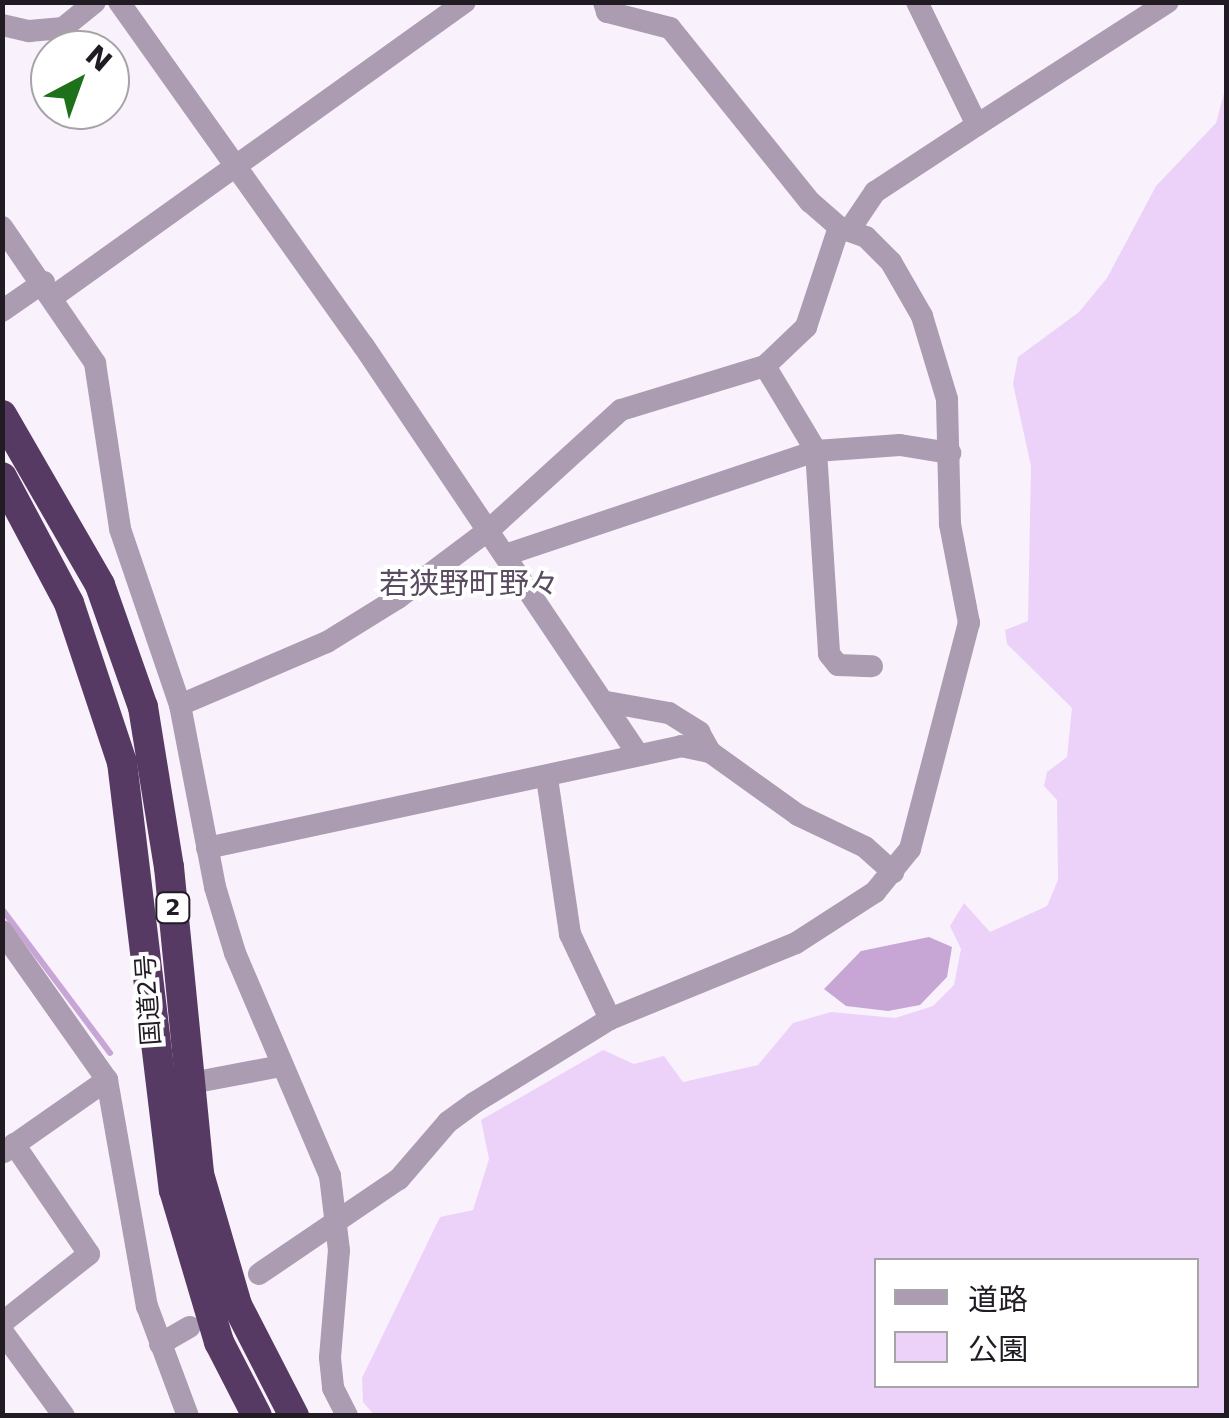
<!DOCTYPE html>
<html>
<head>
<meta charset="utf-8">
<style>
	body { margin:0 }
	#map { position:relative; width:1229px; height:1418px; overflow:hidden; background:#f9f2fd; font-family:"DejaVu Sans","Noto Sans JP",sans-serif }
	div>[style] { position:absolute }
	.green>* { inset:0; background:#ecd2f9 }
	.water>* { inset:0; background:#c7a6d6 }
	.stream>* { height:6px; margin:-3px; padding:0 3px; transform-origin:3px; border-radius:3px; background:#c7a6d6 }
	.street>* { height:22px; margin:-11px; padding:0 11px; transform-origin:11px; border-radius:11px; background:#ab9cb1 }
	.highway>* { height:30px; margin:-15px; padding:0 15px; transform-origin:15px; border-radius:15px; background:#573a63 }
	span { translate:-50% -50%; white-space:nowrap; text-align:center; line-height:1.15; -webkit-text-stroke:8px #fff; paint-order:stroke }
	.shield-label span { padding:2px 8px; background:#fff; border:2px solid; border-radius:8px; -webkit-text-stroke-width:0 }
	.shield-label { font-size:22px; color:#211b24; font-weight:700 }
	.street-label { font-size:25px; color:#211b24 }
	.quarter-label { font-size:30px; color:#5a4b61 }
	.frame { position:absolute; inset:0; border:5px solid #211b24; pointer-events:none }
	.legend { position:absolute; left:874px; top:1258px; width:325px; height:130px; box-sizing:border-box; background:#fff; border:2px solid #a6a4a7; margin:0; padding:12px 18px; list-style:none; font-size:30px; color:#211b24 }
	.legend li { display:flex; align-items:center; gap:20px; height:50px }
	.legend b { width:50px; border:2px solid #a6a4a7 }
	.north { position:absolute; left:30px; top:30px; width:100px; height:100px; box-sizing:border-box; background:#fff; border:2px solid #a6a4a7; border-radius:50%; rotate:41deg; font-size:28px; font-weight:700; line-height:40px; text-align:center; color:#211b24 }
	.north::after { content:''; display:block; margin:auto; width:35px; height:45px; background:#1d711a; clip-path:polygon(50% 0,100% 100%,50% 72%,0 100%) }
</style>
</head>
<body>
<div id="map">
	<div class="green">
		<i style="clip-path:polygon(evenodd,1226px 86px,1226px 1415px,374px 1415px,363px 1402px,362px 1378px,440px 1217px,473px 1210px,489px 1159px,481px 1120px,603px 1050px,634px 1064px,664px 1056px,683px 1082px,758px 1065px,793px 1023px,831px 1012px,895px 1018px,933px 1006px,954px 985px,961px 949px,950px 926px,964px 903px,990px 932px,1047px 906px,1058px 880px,1057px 800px,1044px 786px,1047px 772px,1067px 757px,1072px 708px,1007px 644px,1005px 630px,1028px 621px,1031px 466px,1013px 384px,1018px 357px,1079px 312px,1107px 278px,1156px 186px,1216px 123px,1226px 86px,876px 1260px,1196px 1260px,1196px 1386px,876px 1386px,876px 1260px)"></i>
	</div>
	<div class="water">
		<i style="clip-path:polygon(929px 937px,952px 947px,947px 977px,920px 1005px,888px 1011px,846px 1006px,824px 989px,861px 951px)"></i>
	</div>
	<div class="stream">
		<i style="left:2px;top:909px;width:180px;rotate:53.1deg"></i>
	</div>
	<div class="street">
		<i style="left:119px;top:2px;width:421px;rotate:54.6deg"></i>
		<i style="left:363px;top:345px;width:494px;rotate:56.1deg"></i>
		<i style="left:2px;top:25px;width:28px;rotate:13deg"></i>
		<i style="left:29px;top:31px;width:34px;rotate:-5deg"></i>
		<i style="left:63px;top:28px;width:41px;rotate:-39.1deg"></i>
		<i style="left:977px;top:125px;width:227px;rotate:-32.8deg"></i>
		<i style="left:2px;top:227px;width:165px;rotate:55.6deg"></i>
		<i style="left:95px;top:363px;width:168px;rotate:81.4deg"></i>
		<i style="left:120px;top:529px;width:186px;rotate:71.2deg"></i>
		<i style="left:180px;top:705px;width:185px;rotate:79.1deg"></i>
		<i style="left:215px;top:887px;width:69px;rotate:73.1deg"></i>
		<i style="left:235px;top:953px;width:242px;rotate:66.9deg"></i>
		<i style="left:330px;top:1176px;width:75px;rotate:83.1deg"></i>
		<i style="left:339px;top:1250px;width:108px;rotate:94.8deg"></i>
		<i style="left:330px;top:1358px;width:30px;rotate:84deg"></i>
		<i style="left:333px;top:1388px;width:31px;rotate:63deg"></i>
		<i style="left:850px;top:229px;width:45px;rotate:-56deg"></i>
		<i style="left:875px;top:192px;width:122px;rotate:-33.3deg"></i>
		<i style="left:977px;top:125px;width:137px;rotate:-116deg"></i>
		<i style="left:54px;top:296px;width:505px;rotate:-35.58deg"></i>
		<i style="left:2px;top:311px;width:51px;rotate:-34.6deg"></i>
		<i style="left:765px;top:366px;width:99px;rotate:59deg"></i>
		<i style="left:816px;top:451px;width:203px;rotate:86.3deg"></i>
		<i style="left:829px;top:654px;width:14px;rotate:51deg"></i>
		<i style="left:838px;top:665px;width:34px;rotate:2deg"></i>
		<i style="left:508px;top:554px;width:325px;rotate:-18.5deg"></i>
		<i style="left:816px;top:451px;width:84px;rotate:-4.1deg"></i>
		<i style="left:900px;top:445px;width:51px;rotate:9.1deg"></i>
		<i style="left:607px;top:702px;width:63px;rotate:10.1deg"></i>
		<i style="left:669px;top:713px;width:36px;rotate:32deg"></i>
		<i style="left:699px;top:732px;width:23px;rotate:61deg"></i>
		<i style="left:180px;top:705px;width:160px;rotate:-23.2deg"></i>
		<i style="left:327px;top:642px;width:84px;rotate:-31.8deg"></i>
		<i style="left:398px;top:598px;width:115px;rotate:-36.9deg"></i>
		<i style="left:490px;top:529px;width:177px;rotate:-42.3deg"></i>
		<i style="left:621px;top:410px;width:151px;rotate:-17deg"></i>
		<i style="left:765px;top:366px;width:57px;rotate:-43.6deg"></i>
		<i style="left:806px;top:327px;width:105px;rotate:-71.7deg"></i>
		<i style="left:547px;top:778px;width:158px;rotate:81.6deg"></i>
		<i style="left:570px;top:934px;width:94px;rotate:64.8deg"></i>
		<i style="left:207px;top:848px;width:485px;rotate:-12.1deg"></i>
		<i style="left:681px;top:746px;width:30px;rotate:12deg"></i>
		<i style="left:710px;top:752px;width:108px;rotate:35.6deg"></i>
		<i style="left:798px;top:815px;width:74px;rotate:25.5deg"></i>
		<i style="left:865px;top:847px;width:38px;rotate:42deg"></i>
		<i style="left:2px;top:931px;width:182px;rotate:54.8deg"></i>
		<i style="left:107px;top:1080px;width:230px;rotate:80deg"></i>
		<i style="left:147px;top:1306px;width:117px;rotate:69.6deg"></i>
		<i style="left:186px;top:1084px;width:97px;rotate:-10.7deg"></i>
		<i style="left:4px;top:1152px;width:126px;rotate:-35deg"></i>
		<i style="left:259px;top:1274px;width:169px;rotate:-34.2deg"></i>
		<i style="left:399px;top:1179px;width:75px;rotate:-49.3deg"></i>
		<i style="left:448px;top:1122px;width:32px;rotate:-36deg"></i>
		<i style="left:474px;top:1103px;width:160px;rotate:-31.7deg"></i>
		<i style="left:610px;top:1019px;width:201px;rotate:-22.2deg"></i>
		<i style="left:796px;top:943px;width:94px;rotate:-32.8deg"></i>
		<i style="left:875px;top:892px;width:55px;rotate:-50.9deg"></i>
		<i style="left:910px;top:849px;width:234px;rotate:-75.4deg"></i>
		<i style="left:969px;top:623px;width:101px;rotate:-100.9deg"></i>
		<i style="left:950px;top:524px;width:125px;rotate:-91.4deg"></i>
		<i style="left:947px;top:399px;width:87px;rotate:-106.8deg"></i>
		<i style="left:922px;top:316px;width:62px;rotate:-119.9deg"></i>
		<i style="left:891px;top:262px;width:35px;rotate:-135deg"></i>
		<i style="left:866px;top:237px;width:29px;rotate:-160deg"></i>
		<i style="left:839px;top:227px;width:38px;rotate:-139deg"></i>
		<i style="left:810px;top:202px;width:223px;rotate:-128.8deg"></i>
		<i style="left:670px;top:28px;width:65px;rotate:-165.7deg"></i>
		<i style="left:607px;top:12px;width:10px;rotate:-107deg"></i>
		<i style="left:2px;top:1323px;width:111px;rotate:-38.4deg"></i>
		<i style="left:89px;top:1254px;width:133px;rotate:-124.3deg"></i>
		<i style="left:2px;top:1331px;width:105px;rotate:53.9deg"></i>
		<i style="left:160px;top:1344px;width:34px;rotate:-30deg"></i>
	</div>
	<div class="highway">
		<i style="left:2px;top:415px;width:196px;rotate:60deg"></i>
		<i style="left:100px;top:585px;width:129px;rotate:70.6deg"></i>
		<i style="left:143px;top:707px;width:162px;rotate:80.8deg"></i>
		<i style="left:169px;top:867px;width:308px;rotate:84.4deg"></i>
		<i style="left:199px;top:1174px;width:136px;rotate:73.8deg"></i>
		<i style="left:237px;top:1305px;width:125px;rotate:62.8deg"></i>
		<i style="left:2px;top:477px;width:143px;rotate:62deg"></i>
		<i style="left:69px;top:603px;width:168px;rotate:71.6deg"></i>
		<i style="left:122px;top:762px;width:431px;rotate:83.1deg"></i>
		<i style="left:174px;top:1190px;width:159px;rotate:73.5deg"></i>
		<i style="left:219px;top:1342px;width:83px;rotate:62.8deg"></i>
	</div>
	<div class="shield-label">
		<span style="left:173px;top:908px">2</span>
	</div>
	<div class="street-label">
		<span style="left:149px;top:1000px;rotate:-94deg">国道2号</span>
	</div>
	<div class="quarter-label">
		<span style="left:469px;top:584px">若狭野町野々</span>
	</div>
	<div class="frame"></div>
	<ul class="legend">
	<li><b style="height:12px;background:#ab9cb1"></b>道路</li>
	<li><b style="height:28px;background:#ecd2f9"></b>公園</li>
	</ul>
	<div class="north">N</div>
</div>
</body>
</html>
